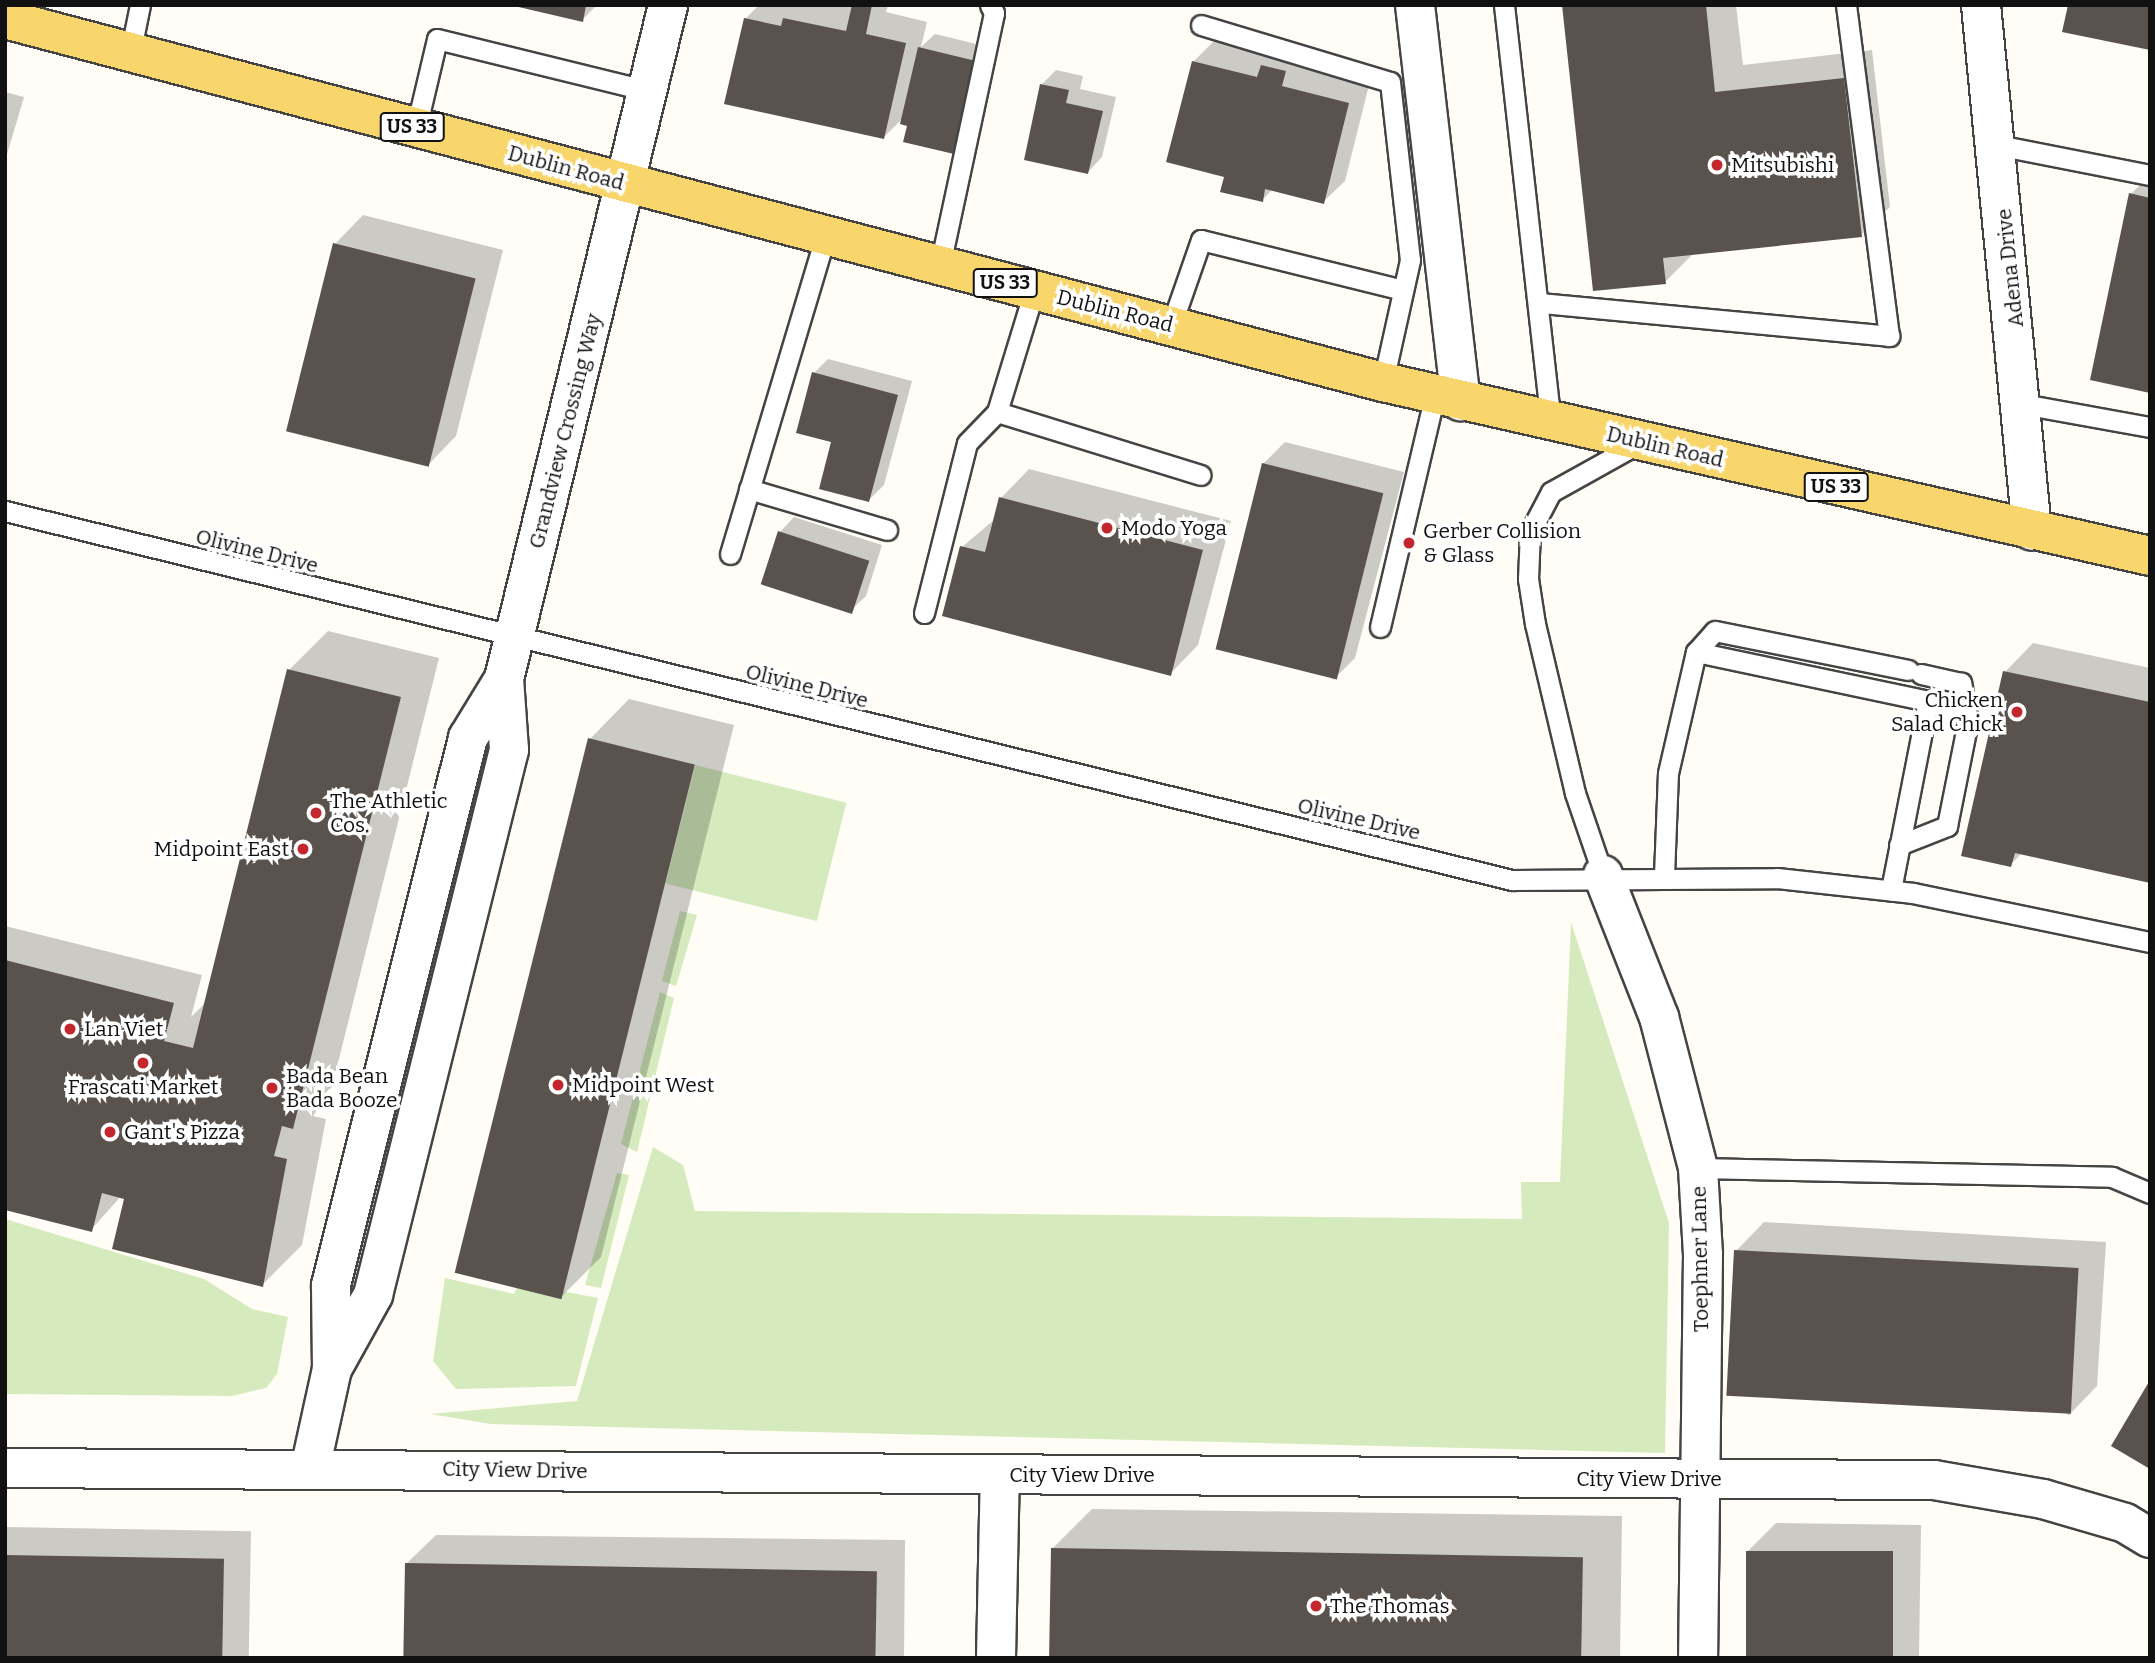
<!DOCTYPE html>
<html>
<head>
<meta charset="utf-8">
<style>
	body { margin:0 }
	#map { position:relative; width:2155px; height:1663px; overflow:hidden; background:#fffdf5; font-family:Bitter,serif }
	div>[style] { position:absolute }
	.green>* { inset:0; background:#d5ebbd; transform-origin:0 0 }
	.shadow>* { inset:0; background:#0003; transform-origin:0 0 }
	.building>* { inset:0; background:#5a524d; transform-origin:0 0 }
	.roads { filter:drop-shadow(2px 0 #444) drop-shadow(-2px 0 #444) drop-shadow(0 2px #444) drop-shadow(0 -2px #444) }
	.service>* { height:19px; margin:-9.5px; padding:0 9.5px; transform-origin:9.5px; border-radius:9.5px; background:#fff }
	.minor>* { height:38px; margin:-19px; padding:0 19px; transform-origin:19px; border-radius:19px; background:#fff }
	.primary>* { height:38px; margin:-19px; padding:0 19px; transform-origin:19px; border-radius:19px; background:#f9d66b }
	.dots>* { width:19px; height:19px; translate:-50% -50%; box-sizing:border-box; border:4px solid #fff; border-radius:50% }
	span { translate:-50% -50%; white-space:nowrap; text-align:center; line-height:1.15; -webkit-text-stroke:7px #fff; paint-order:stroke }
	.shield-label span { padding:2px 5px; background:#fff; border:2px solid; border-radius:5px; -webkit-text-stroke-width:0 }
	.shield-label { font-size:19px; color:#111; font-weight:700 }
	.poi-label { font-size:21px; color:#111 }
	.left { translate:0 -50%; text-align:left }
	.right { translate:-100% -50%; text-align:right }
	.street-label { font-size:21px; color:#111 }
	.frame { position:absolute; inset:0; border:7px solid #111; pointer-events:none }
</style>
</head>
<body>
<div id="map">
	<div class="green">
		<i style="clip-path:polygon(487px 739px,495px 742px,410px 1081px,403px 1080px,399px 1078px)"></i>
		<i style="left:695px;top:765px;width:156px;height:122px;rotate:14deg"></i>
		<i style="clip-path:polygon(680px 911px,697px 915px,676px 986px,662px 981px)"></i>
		<i style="clip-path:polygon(1571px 922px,1669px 1223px,1665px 1453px,491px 1424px,430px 1414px,577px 1401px,653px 1147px,683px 1165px,695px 1211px,1522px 1219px,1521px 1182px,1560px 1182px)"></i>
		<i style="clip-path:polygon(660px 992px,674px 998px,637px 1152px,621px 1144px)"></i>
		<i style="left:389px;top:1127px;width:6px;height:160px;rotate:9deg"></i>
		<i style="clip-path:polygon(617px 1173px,629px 1175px,601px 1288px,585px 1285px)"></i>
		<i style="clip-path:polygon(5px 1219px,204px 1279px,252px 1309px,288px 1317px,277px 1374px,266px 1388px,232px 1396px,5px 1394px)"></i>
		<i style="clip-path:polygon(445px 1278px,514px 1294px,519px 1283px,598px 1298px,576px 1386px,456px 1389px,433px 1361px)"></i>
	</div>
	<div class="shadow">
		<i style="clip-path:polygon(513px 5px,597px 5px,582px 20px)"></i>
		<i style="clip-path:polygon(759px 5px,888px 5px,886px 12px,927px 22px,921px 47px,935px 34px,989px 47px,910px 125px,904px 117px,884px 137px,745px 19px)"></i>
		<i style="clip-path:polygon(1564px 5px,1736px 5px,1743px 65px,1872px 50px,1890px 207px,1861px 235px,1694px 253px,1665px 282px)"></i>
		<i style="clip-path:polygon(1215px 40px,1370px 81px,1345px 181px,1323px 202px,1273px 189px,1262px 200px,1226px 175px,1193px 62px)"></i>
		<i style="clip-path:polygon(1056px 70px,1083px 76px,1080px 89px,1116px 97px,1102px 157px,1088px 172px,1042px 84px)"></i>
		<i style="clip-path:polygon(5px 92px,24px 97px,5px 161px)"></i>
		<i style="clip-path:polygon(2150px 175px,2150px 391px,2131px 194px)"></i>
		<i style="clip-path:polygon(363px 215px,503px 250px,456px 436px,428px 465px,335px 244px)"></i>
		<i style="clip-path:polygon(828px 359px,912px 381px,884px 485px,869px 500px,833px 441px,814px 373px)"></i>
		<i style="clip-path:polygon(1285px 442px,1404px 472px,1355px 658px,1333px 680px,1263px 464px)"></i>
		<i style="clip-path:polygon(1029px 469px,1231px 521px,1198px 645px,1170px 674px,962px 547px,995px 519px,1001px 498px)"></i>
		<i style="clip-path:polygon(794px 517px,882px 545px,866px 596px,851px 610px,780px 532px)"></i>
		<i style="clip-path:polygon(328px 631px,439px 658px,332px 1087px,313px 1116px,326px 1119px,302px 1245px,262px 1285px,121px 1196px,91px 1230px,5px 1208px,5px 926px,202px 975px,191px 1017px,206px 1002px,289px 670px)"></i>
		<i style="clip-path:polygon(2033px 643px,2150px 668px,2150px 882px,2022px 853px,2010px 865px,2005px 672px)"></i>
		<i style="clip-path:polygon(629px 699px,734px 725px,601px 1257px,561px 1297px,590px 739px)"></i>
		<i style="clip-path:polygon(1764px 1222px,2106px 1242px,2097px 1386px,2069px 1415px,1736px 1251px)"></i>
		<i style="clip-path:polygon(1092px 1509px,1622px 1516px,1620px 1658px,1051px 1658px,1053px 1548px)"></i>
		<i style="clip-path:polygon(1776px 1523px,1921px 1525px,1919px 1658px,1746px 1658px,1747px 1552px)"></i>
		<i style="left:5px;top:1527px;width:246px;height:131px;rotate:1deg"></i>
		<i style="clip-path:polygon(436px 1535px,905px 1540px,904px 1658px,406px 1658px,407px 1563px)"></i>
	</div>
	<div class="building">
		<i style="clip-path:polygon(510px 5px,586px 5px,583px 22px)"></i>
		<i style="clip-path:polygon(852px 5px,872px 5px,866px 34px,906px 43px,884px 139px,724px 104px,744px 18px,781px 26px,783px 18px,846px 31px)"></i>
		<i style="clip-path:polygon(1562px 5px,1706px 5px,1715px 92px,1844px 78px,1862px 237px,1663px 258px,1666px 284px,1593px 291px)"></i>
		<i style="clip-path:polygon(2068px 5px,2150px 5px,2150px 50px,2062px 32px)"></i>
		<i style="clip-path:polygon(918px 47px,976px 61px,954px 154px,903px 142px,907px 126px,900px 124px)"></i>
		<i style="clip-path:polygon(1192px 61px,1257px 77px,1261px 65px,1286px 71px,1282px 86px,1349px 103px,1324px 204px,1265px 189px,1263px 202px,1220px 192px,1224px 177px,1166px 162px)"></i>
		<i style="clip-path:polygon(1040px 84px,1069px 90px,1066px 103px,1103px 111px,1088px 174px,1024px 160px)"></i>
		<i style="clip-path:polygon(2129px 193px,2150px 198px,2150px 393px,2090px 380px)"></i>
		<i style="left:333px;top:243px;width:147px;height:194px;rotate:14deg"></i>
		<i style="clip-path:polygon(812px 372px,898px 395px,869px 502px,819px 489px,831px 442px,796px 433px)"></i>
		<i style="left:1262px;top:463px;width:125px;height:192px;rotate:14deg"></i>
		<i style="clip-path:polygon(999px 497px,1203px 550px,1171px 676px,942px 616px,960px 546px,985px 552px)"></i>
		<i style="left:778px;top:531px;width:96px;height:56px;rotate:18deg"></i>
		<i style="clip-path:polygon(287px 669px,401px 697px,293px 1129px,282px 1126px,274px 1156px,287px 1159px,263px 1287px,112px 1249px,124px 1199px,102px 1193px,92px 1232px,5px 1210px,5px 960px,174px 1003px,164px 1041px,193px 1048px)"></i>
		<i style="clip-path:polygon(2003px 671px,2150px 702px,2150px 883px,2015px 853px,2011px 867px,1961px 856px)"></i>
		<i style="left:588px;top:738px;width:110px;height:551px;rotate:14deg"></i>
		<i style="left:1734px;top:1250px;width:345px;height:146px;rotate:3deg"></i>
		<i style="clip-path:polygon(2150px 1380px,2150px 1469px,2111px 1446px)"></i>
		<i style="left:1051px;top:1548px;width:532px;height:110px;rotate:1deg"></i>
		<i style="left:1746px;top:1551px;width:147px;height:107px"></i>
		<i style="left:5px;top:1555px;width:219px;height:103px;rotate:1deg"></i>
		<i style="left:405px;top:1563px;width:472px;height:95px;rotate:1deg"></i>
	</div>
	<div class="roads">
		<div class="service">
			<i style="left:1504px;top:5px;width:420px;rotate:83.6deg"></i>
			<i style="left:1201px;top:25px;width:197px;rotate:16.8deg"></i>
			<i style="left:1390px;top:82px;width:179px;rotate:83.6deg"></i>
			<i style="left:1410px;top:260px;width:125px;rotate:102.5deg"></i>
			<i style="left:130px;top:54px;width:50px;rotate:-78.5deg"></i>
			<i style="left:416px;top:128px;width:91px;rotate:-76.7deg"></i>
			<i style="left:437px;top:39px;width:217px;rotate:13.8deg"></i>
			<i style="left:1997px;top:145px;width:156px;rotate:11.1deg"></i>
			<i style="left:940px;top:265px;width:258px;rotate:-77.9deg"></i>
			<i style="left:994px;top:13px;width:9px;rotate:-117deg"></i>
			<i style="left:1034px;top:291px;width:127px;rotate:107deg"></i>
			<i style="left:997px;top:412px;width:213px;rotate:17.2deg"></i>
			<i style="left:1541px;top:303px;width:350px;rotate:5.4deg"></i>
			<i style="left:1889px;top:336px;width:334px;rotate:-97.4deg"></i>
			<i style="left:1171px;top:326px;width:91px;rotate:-70.8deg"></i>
			<i style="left:1201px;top:240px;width:208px;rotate:13.9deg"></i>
			<i style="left:2023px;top:404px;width:129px;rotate:10.3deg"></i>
			<i style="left:749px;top:489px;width:144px;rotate:16.5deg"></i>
			<i style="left:5px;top:511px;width:1552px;rotate:13.76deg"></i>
			<i style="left:1512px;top:880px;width:265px;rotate:-0.4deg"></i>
			<i style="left:1777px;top:878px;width:137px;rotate:6.3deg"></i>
			<i style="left:1913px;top:893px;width:242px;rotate:11.7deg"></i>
			<i style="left:730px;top:554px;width:333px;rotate:-73.3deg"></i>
			<i style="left:924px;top:613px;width:175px;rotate:-75.8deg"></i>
			<i style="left:967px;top:443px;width:43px;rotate:-45.9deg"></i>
			<i style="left:1380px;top:627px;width:239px;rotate:-76.7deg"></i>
			<i style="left:1696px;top:652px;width:237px;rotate:11.9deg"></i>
			<i style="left:1928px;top:701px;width:193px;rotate:101.1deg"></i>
			<i style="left:1899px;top:845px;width:52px;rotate:-21.6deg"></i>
			<i style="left:1947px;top:826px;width:107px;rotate:-78.7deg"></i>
			<i style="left:1968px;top:721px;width:39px;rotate:-100deg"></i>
			<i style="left:1961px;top:683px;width:41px;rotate:-167.3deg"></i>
			<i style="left:1603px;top:875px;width:87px;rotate:-108.9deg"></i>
			<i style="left:1575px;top:793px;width:174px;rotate:-103.3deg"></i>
			<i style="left:1535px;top:624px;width:46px;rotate:-98.8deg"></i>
			<i style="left:1528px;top:579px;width:47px;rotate:-87.6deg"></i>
			<i style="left:1530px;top:532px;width:45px;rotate:-62.3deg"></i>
			<i style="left:1551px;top:492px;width:101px;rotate:-29.1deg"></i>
			<i style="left:1664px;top:876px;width:103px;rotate:-87.8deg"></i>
			<i style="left:1668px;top:773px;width:124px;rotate:-77deg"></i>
			<i style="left:1696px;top:652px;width:28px;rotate:-48deg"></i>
			<i style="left:1715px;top:631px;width:197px;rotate:11.4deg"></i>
			<i style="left:1698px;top:1168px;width:414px;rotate:1.2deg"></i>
			<i style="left:2112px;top:1177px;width:41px;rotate:22.8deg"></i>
		</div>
		<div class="minor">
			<i style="left:1415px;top:5px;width:399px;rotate:83.4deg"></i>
			<i style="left:1981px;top:5px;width:528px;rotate:84.46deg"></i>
			<i style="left:1603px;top:875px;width:153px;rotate:68.5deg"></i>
			<i style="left:1659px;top:1017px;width:156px;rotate:75.5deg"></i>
			<i style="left:1698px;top:1168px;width:87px;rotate:86.7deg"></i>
			<i style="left:1703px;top:1255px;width:403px;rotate:90.7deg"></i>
			<i style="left:332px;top:1369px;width:85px;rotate:-61deg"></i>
			<i style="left:373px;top:1295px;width:562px;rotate:-75.99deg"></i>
			<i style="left:509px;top:750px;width:71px;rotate:-94deg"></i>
			<i style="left:504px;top:679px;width:694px;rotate:-76.32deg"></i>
			<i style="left:5px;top:1468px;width:1929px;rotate:0.36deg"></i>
			<i style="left:1934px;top:1480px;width:111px;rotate:9.9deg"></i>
			<i style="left:2043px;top:1499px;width:85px;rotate:16.3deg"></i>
			<i style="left:2125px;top:1523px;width:29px;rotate:31deg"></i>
			<i style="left:310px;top:1469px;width:102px;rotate:-77.6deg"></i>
			<i style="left:332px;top:1369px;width:84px;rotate:-90.7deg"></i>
			<i style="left:331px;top:1285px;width:564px;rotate:-75.94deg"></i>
			<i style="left:468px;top:738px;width:69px;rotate:-58.6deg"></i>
			<i style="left:996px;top:1658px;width:184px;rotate:-88.8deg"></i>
		</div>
		<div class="primary">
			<i style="left:5px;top:19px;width:1425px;rotate:14.76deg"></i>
			<i style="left:1383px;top:382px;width:786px;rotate:12.78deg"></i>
		</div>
	</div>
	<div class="dots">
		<i style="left:1717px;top:165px;background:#c4262e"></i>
		<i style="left:1107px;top:528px;background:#c4262e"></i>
		<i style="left:1409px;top:543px;background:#c4262e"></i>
		<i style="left:2017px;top:712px;background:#c4262e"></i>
		<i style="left:316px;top:813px;background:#c4262e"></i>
		<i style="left:303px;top:849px;background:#c4262e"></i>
		<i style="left:70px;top:1029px;background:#c4262e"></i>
		<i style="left:143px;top:1063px;background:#c4262e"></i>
		<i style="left:558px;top:1085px;background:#c4262e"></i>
		<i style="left:272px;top:1088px;background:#c4262e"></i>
		<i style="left:110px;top:1132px;background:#c4262e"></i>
		<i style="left:1316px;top:1606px;background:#c4262e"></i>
	</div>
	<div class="shield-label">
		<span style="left:412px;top:127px">US 33</span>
		<span style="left:1005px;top:283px">US 33</span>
		<span style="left:1836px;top:487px">US 33</span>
	</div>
	<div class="poi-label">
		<span class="left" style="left:1731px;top:165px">Mitsubishi</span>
		<span class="left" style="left:1121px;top:528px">Modo Yoga</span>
		<span class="left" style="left:1423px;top:543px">Gerber Collision<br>&amp; Glass</span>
		<span class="right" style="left:2003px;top:712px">Chicken<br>Salad Chick</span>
		<span class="left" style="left:330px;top:813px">The Athletic<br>Cos.</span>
		<span class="right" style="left:289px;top:849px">Midpoint East</span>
		<span class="left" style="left:84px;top:1029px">Lan Viet</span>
		<span class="left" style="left:286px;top:1088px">Bada Bean<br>Bada Booze</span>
		<span class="left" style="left:572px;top:1085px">Midpoint West</span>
		<span style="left:143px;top:1087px">Frascati Market</span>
		<span class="left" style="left:124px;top:1132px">Gant's Pizza</span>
		<span class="left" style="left:1330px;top:1606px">The Thomas</span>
	</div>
	<div class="street-label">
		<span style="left:566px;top:168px;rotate:15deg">Dublin Road</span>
		<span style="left:2010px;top:268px;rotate:-96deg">Adena Drive</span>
		<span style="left:1115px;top:311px;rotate:14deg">Dublin Road</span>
		<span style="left:565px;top:431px;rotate:-76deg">Grandview Crossing Way</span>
		<span style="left:1665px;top:447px;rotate:13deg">Dublin Road</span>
		<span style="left:257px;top:551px;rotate:14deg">Olivine Drive</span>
		<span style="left:807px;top:686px;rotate:14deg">Olivine Drive</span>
		<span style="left:1359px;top:819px;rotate:13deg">Olivine Drive</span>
		<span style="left:1700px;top:1259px;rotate:-91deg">Toephner Lane</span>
		<span style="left:515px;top:1470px;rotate:1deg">City View Drive</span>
		<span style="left:1082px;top:1475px">City View Drive</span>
		<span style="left:1649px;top:1479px">City View Drive</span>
	</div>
	<div class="frame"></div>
</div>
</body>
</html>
